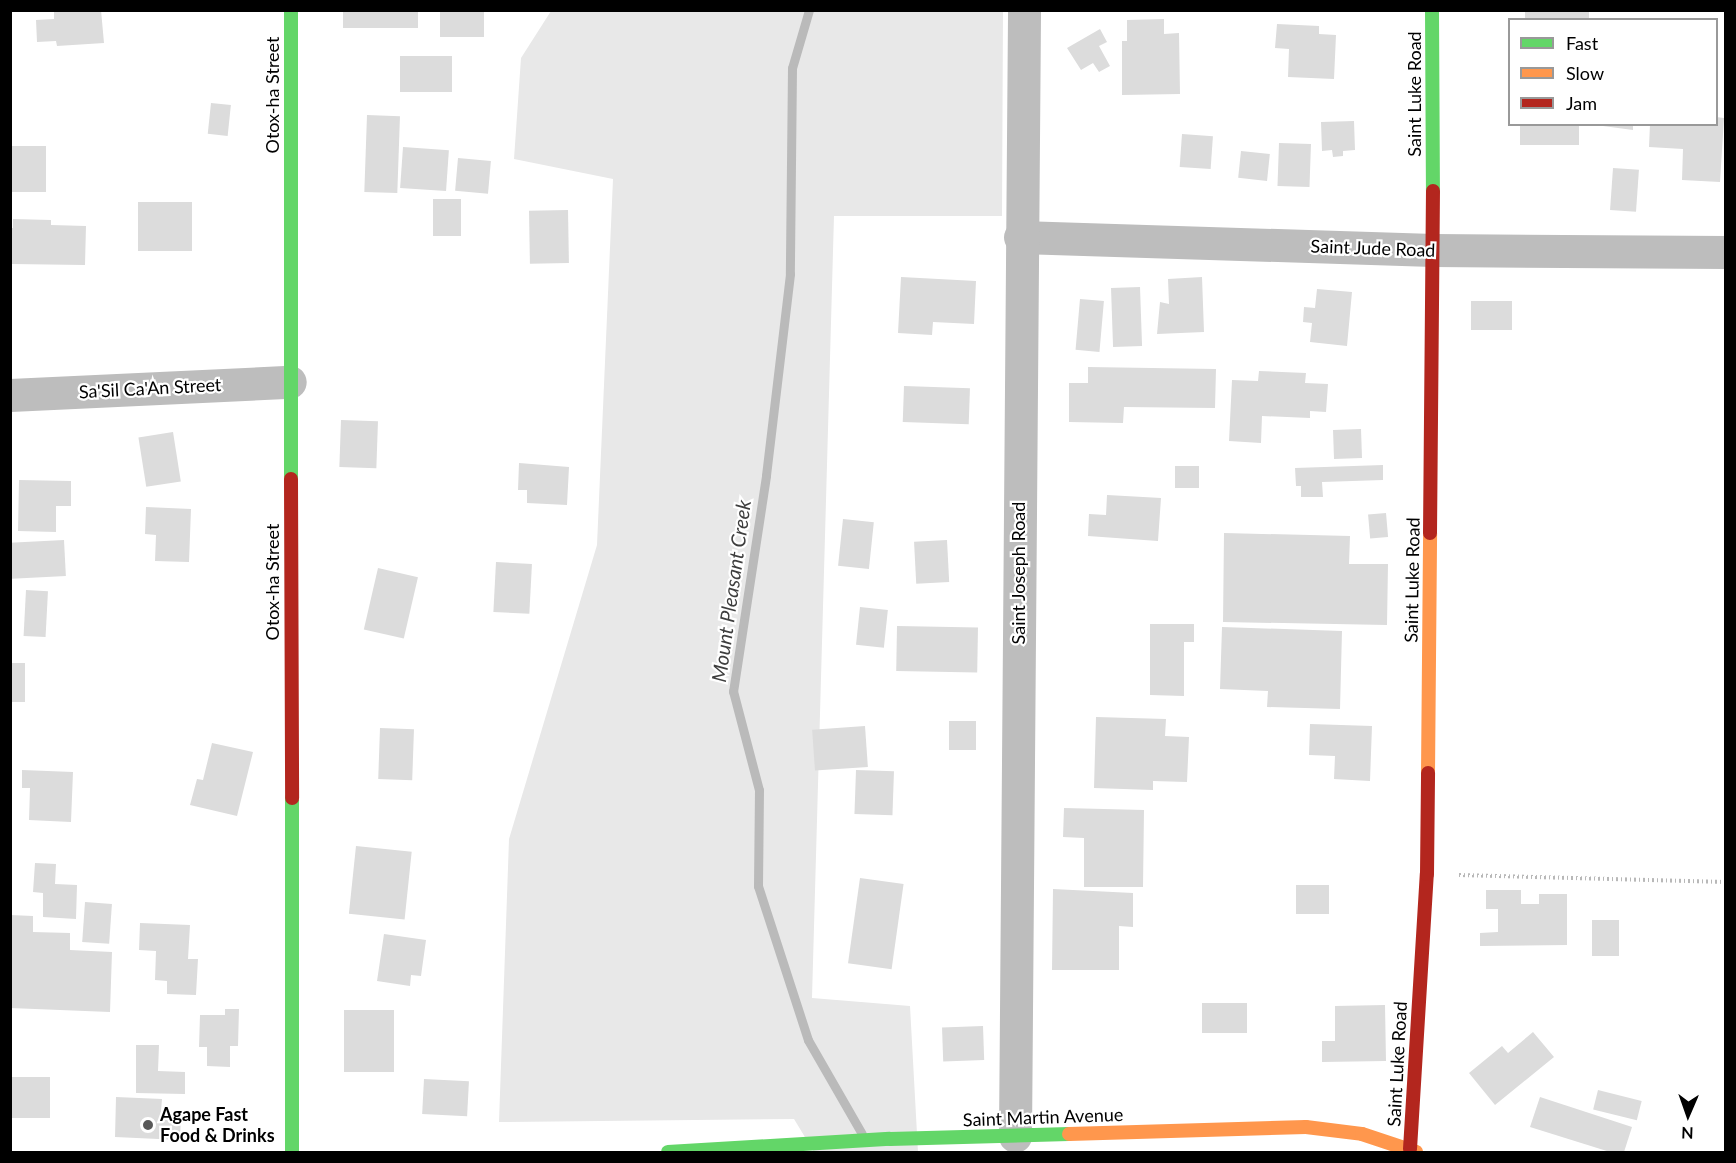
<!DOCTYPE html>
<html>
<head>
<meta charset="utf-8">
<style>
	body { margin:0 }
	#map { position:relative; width:1736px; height:1163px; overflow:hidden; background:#fff; font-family:Lato,sans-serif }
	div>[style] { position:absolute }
	.green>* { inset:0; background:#e8e8e8 }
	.stream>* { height:9px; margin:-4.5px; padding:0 4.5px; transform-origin:4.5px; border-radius:4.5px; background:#bababa }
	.building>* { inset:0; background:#dcdcdc; transform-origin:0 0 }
	.path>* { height:4px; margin-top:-2px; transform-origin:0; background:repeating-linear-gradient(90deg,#b8b8b8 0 1.5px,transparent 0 4.5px) }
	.street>* { height:33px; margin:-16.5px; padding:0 16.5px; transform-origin:16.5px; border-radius:16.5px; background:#bdbdbd }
	.fast>* { height:14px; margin:-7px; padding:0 7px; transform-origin:7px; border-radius:7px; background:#63d668 }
	.slow>* { height:14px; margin:-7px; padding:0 7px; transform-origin:7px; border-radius:7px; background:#ff974d }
	.jam>* { height:14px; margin:-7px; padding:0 7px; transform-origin:7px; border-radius:7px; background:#b3261e }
	.dots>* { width:16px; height:16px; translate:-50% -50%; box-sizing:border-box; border:3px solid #fff; border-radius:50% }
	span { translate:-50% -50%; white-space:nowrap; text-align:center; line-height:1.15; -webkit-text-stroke:4.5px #fff; paint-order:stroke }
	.street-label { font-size:18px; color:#000 }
	.poi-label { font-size:18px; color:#000; font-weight:700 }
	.left { translate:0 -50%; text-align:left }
	.water-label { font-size:20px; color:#3e3e3e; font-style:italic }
	.frame { position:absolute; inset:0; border:12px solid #000; pointer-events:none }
	.legend { position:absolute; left:1508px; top:18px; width:210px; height:108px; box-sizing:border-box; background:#fff; border:2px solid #999; margin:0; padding:8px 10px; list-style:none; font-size:18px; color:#000 }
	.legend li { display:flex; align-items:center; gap:12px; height:30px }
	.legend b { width:30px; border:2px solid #999 }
	.north { position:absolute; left:1658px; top:1085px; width:60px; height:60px; -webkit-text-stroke:4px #fff; paint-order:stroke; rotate:182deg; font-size:16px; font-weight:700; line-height:24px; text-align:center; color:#000 }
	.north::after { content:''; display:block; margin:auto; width:21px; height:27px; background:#000; clip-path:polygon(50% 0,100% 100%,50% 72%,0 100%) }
</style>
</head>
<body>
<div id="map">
	<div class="green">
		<i style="clip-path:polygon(551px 11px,1003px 11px,1002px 216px,834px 216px,812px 998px,910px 1006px,918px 1152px,814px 1152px,794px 1119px,499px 1122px,509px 839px,597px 545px,613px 179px,514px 159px,521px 58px)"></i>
	</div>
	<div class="stream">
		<i style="left:809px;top:10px;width:60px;rotate:106.3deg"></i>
		<i style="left:792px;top:68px;width:206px;rotate:90.6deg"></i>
		<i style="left:790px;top:274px;width:203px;rotate:96.8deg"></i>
		<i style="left:766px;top:476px;width:218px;rotate:98.7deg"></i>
		<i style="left:733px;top:691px;width:102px;rotate:75.3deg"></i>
		<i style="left:759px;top:790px;width:96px;rotate:90.6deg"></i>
		<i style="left:758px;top:886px;width:162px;rotate:72deg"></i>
		<i style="left:808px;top:1040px;width:108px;rotate:60.1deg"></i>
	</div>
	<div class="building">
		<i style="clip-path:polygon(54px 10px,101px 10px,104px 43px,57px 46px,56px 41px,37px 42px,36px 20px,54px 19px)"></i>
		<i style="left:343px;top:10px;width:75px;height:18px"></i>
		<i style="left:440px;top:10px;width:44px;height:27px"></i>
		<i style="left:1525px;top:10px;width:64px;height:10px"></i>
		<i style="clip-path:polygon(1164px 19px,1164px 34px,1179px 33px,1180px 94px,1122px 95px,1122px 41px,1127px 41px,1127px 20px)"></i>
		<i style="clip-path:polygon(1277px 24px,1319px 26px,1319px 34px,1336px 35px,1334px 79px,1288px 77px,1289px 49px,1275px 48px)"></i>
		<i style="clip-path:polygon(1100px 29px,1107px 42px,1099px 46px,1110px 66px,1099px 72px,1093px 63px,1081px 70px,1067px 48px)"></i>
		<i style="left:400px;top:56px;width:52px;height:36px"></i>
		<i style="left:211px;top:103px;width:20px;height:31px;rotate:6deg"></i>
		<i style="left:367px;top:115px;width:33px;height:77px;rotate:2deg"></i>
		<i style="clip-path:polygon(1716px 117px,1724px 118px,1720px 182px,1682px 180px,1683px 149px,1649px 147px,1650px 124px,1716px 124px)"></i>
		<i style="clip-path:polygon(1354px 121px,1355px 150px,1343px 151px,1343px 156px,1333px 157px,1332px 150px,1322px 151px,1321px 122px)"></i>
		<i style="left:1520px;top:124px;width:59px;height:21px"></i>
		<i style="clip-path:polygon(1588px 124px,1633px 124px,1633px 130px)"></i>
		<i style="left:1182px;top:134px;width:31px;height:33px;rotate:4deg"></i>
		<i style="left:1279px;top:143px;width:32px;height:43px;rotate:2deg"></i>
		<i style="left:10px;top:146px;width:36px;height:46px"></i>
		<i style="left:403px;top:147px;width:46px;height:41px;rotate:4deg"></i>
		<i style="left:1241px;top:151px;width:29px;height:27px;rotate:6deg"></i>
		<i style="left:458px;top:158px;width:33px;height:33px;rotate:5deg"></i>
		<i style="left:1613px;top:168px;width:26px;height:42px;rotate:4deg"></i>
		<i style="left:433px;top:199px;width:28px;height:37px"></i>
		<i style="left:138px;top:202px;width:54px;height:49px"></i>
		<i style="left:568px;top:210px;width:53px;height:39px;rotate:89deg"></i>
		<i style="clip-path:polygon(13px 219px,51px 220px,51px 225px,86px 226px,85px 265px,12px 264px,10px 228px,13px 228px)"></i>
		<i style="clip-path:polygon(901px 277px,976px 281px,974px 324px,933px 322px,932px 335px,898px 333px)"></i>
		<i style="clip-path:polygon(1202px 277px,1204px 332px,1157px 334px,1160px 302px,1169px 304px,1168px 279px)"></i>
		<i style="left:1140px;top:287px;width:59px;height:29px;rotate:88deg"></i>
		<i style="clip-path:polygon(1317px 289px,1352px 292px,1347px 346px,1310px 342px,1312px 323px,1303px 322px,1304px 307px,1315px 308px)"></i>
		<i style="left:1080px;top:299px;width:24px;height:51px;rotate:5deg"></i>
		<i style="left:1512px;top:301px;width:29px;height:41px;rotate:90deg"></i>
		<i style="clip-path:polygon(1088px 367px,1216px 369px,1215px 408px,1124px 407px,1123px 423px,1069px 422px,1069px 383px,1088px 383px)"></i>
		<i style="clip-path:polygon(1259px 371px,1306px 373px,1305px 383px,1328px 384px,1326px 412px,1310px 411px,1310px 418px,1262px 416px,1261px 443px,1229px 441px,1232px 380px,1258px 381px)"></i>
		<i style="left:904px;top:386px;width:66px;height:36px;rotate:2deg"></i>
		<i style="left:341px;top:420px;width:37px;height:47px;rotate:2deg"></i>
		<i style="left:1361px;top:429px;width:29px;height:28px;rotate:88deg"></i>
		<i style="left:173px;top:432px;width:50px;height:35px;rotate:81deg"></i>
		<i style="clip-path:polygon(519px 463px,569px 467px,567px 505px,527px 503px,527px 490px,518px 490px)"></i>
		<i style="clip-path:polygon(1383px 465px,1383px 480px,1322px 482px,1323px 497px,1301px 497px,1301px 486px,1296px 486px,1295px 468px)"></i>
		<i style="left:1175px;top:466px;width:24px;height:22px"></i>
		<i style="clip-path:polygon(19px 480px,71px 481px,71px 506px,56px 506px,56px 532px,18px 531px)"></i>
		<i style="clip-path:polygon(1107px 495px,1161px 498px,1158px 541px,1088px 536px,1089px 514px,1106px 515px)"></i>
		<i style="clip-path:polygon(146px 507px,191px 509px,189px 562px,155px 561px,156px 535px,145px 534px)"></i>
		<i style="left:1386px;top:513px;width:24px;height:18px;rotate:85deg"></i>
		<i style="left:843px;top:519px;width:31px;height:47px;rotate:6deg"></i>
		<i style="clip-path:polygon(1224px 533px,1350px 536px,1349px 564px,1388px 564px,1387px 625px,1223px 622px)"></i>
		<i style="left:64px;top:540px;width:36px;height:54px;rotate:87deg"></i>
		<i style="left:947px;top:540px;width:42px;height:33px;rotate:87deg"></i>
		<i style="left:496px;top:562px;width:36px;height:50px;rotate:3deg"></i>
		<i style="left:378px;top:568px;width:41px;height:63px;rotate:13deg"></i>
		<i style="left:26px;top:590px;width:22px;height:46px;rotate:3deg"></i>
		<i style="left:860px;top:607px;width:28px;height:38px;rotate:6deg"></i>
		<i style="clip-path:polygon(1150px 624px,1194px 624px,1194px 642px,1184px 642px,1184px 696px,1150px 695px)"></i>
		<i style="left:897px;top:626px;width:81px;height:45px;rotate:1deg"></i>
		<i style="clip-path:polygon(1222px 627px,1342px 631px,1340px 709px,1267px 707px,1268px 691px,1220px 689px)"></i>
		<i style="left:10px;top:663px;width:15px;height:39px"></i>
		<i style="clip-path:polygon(1096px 717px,1166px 719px,1165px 736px,1189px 737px,1187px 782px,1153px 781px,1153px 790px,1094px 788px)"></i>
		<i style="left:949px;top:721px;width:27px;height:29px"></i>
		<i style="clip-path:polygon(1310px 724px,1372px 726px,1370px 781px,1334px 779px,1335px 756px,1309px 755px)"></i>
		<i style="left:865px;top:726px;width:41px;height:53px;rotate:86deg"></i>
		<i style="left:380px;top:728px;width:34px;height:51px;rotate:2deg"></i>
		<i style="clip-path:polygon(212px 743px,253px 752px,237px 816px,190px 805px,197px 779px,203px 780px)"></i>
		<i style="clip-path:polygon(22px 770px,73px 772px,71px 822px,29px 820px,30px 788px,22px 788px)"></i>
		<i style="left:856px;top:770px;width:38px;height:44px;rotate:2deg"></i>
		<i style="clip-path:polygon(1064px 808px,1144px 810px,1143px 887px,1084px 887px,1084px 838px,1063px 837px)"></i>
		<i style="left:356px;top:846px;width:56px;height:68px;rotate:6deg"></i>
		<i style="clip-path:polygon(35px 863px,56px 864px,55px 884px,77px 885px,76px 919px,43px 917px,43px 893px,33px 892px)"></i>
		<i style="left:860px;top:878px;width:44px;height:86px;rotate:8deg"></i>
		<i style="left:1329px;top:885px;width:29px;height:33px;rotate:90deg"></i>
		<i style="clip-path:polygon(1053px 889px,1133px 893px,1133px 927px,1119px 926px,1119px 970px,1052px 970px)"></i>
		<i style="clip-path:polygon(1486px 890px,1521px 890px,1521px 904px,1539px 904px,1539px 894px,1567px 894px,1567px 945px,1480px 946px,1480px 933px,1498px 932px,1498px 909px,1486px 909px)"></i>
		<i style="left:85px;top:902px;width:27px;height:40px;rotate:4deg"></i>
		<i style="clip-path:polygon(10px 915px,33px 916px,33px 932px,70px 933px,70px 950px,112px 952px,110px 1012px,10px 1008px)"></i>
		<i style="left:1592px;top:920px;width:27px;height:36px"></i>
		<i style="clip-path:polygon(140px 923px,190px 925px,188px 959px,198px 959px,196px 995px,167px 994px,167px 981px,155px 980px,156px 951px,139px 950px)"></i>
		<i style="clip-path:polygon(384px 934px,426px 940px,421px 976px,411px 975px,410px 986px,377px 981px)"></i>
		<i style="left:1202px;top:1003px;width:45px;height:30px"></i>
		<i style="clip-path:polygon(1385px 1005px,1386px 1061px,1322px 1062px,1322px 1041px,1335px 1041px,1335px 1006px)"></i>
		<i style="clip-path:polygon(225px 1009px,239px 1009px,238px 1046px,230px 1046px,230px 1067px,207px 1066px,207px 1047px,199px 1047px,200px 1015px,225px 1015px)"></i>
		<i style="left:344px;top:1010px;width:50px;height:62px"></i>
		<i style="left:983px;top:1026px;width:34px;height:41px;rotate:88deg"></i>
		<i style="clip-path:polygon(1533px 1032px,1554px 1057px,1495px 1105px,1469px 1073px,1502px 1046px,1508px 1053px)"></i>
		<i style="clip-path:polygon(136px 1045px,159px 1045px,158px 1071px,185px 1072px,185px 1094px,136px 1093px)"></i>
		<i style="left:10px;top:1077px;width:40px;height:41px"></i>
		<i style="left:424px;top:1079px;width:45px;height:35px;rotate:3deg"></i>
		<i style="left:1598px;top:1090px;width:45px;height:20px;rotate:14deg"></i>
		<i style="clip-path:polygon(116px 1097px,162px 1099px,161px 1111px,181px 1112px,180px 1140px,115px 1137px)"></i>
		<i style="clip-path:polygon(1540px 1097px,1632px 1127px,1624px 1152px,1610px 1152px,1530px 1127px)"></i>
	</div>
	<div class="path">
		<i style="left:1459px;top:875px;width:267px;rotate:1.5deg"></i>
	</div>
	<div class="street">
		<i style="left:1020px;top:237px;width:413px;rotate:1.8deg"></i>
		<i style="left:1433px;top:250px;width:293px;rotate:0.4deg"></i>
		<i style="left:10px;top:395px;width:280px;rotate:-2.7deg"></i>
		<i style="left:1015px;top:1136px;width:1126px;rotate:-89.54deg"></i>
	</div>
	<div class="fast">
		<i style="left:291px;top:10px;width:469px;rotate:90deg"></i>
		<i style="left:1432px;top:10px;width:181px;rotate:89.7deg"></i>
		<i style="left:292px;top:798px;width:354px;rotate:90deg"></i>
		<i style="left:668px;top:1152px;width:222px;rotate:-3.4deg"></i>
		<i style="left:890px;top:1139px;width:179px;rotate:-1.6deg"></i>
	</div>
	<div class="slow">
		<i style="left:1428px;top:773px;width:240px;rotate:-89.5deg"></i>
		<i style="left:1069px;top:1134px;width:237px;rotate:-1.7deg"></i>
		<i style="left:1306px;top:1127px;width:56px;rotate:7.1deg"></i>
		<i style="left:1362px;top:1134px;width:57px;rotate:18.4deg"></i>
	</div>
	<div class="jam">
		<i style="left:291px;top:479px;width:319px;rotate:89.8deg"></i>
		<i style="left:1430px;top:533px;width:342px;rotate:-89.5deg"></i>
		<i style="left:1410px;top:1149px;width:276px;rotate:-86.5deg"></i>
		<i style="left:1427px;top:874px;width:101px;rotate:-89.4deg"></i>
	</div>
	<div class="dots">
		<i style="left:148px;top:1125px;background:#595959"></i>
	</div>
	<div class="street-label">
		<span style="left:1414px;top:94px;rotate:-90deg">Saint Luke Road</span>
		<span style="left:272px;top:95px;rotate:-90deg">Otox-ha Street</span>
		<span style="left:1373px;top:248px;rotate:2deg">Saint Jude Road</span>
		<span style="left:150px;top:388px;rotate:-3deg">Sa'Sil Ca'An Street</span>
		<span style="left:1018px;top:573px;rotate:-90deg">Saint Joseph Road</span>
		<span style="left:1412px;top:580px;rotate:-89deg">Saint Luke Road</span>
		<span style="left:272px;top:582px;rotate:-90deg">Otox-ha Street</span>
		<span style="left:1397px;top:1064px;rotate:-87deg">Saint Luke Road</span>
		<span style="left:1043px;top:1117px;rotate:-2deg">Saint Martin Avenue</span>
	</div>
	<div class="poi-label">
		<span class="left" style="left:160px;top:1125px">Agape Fast<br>Food &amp; Drinks</span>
	</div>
	<div class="water-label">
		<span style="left:731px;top:591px;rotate:-82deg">Mount Pleasant Creek</span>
	</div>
	<div class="frame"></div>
	<ul class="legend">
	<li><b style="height:8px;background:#63d668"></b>Fast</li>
	<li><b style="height:8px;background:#ff974d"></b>Slow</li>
	<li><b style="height:8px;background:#b3261e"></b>Jam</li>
	</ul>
	<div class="north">N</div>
</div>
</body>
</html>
